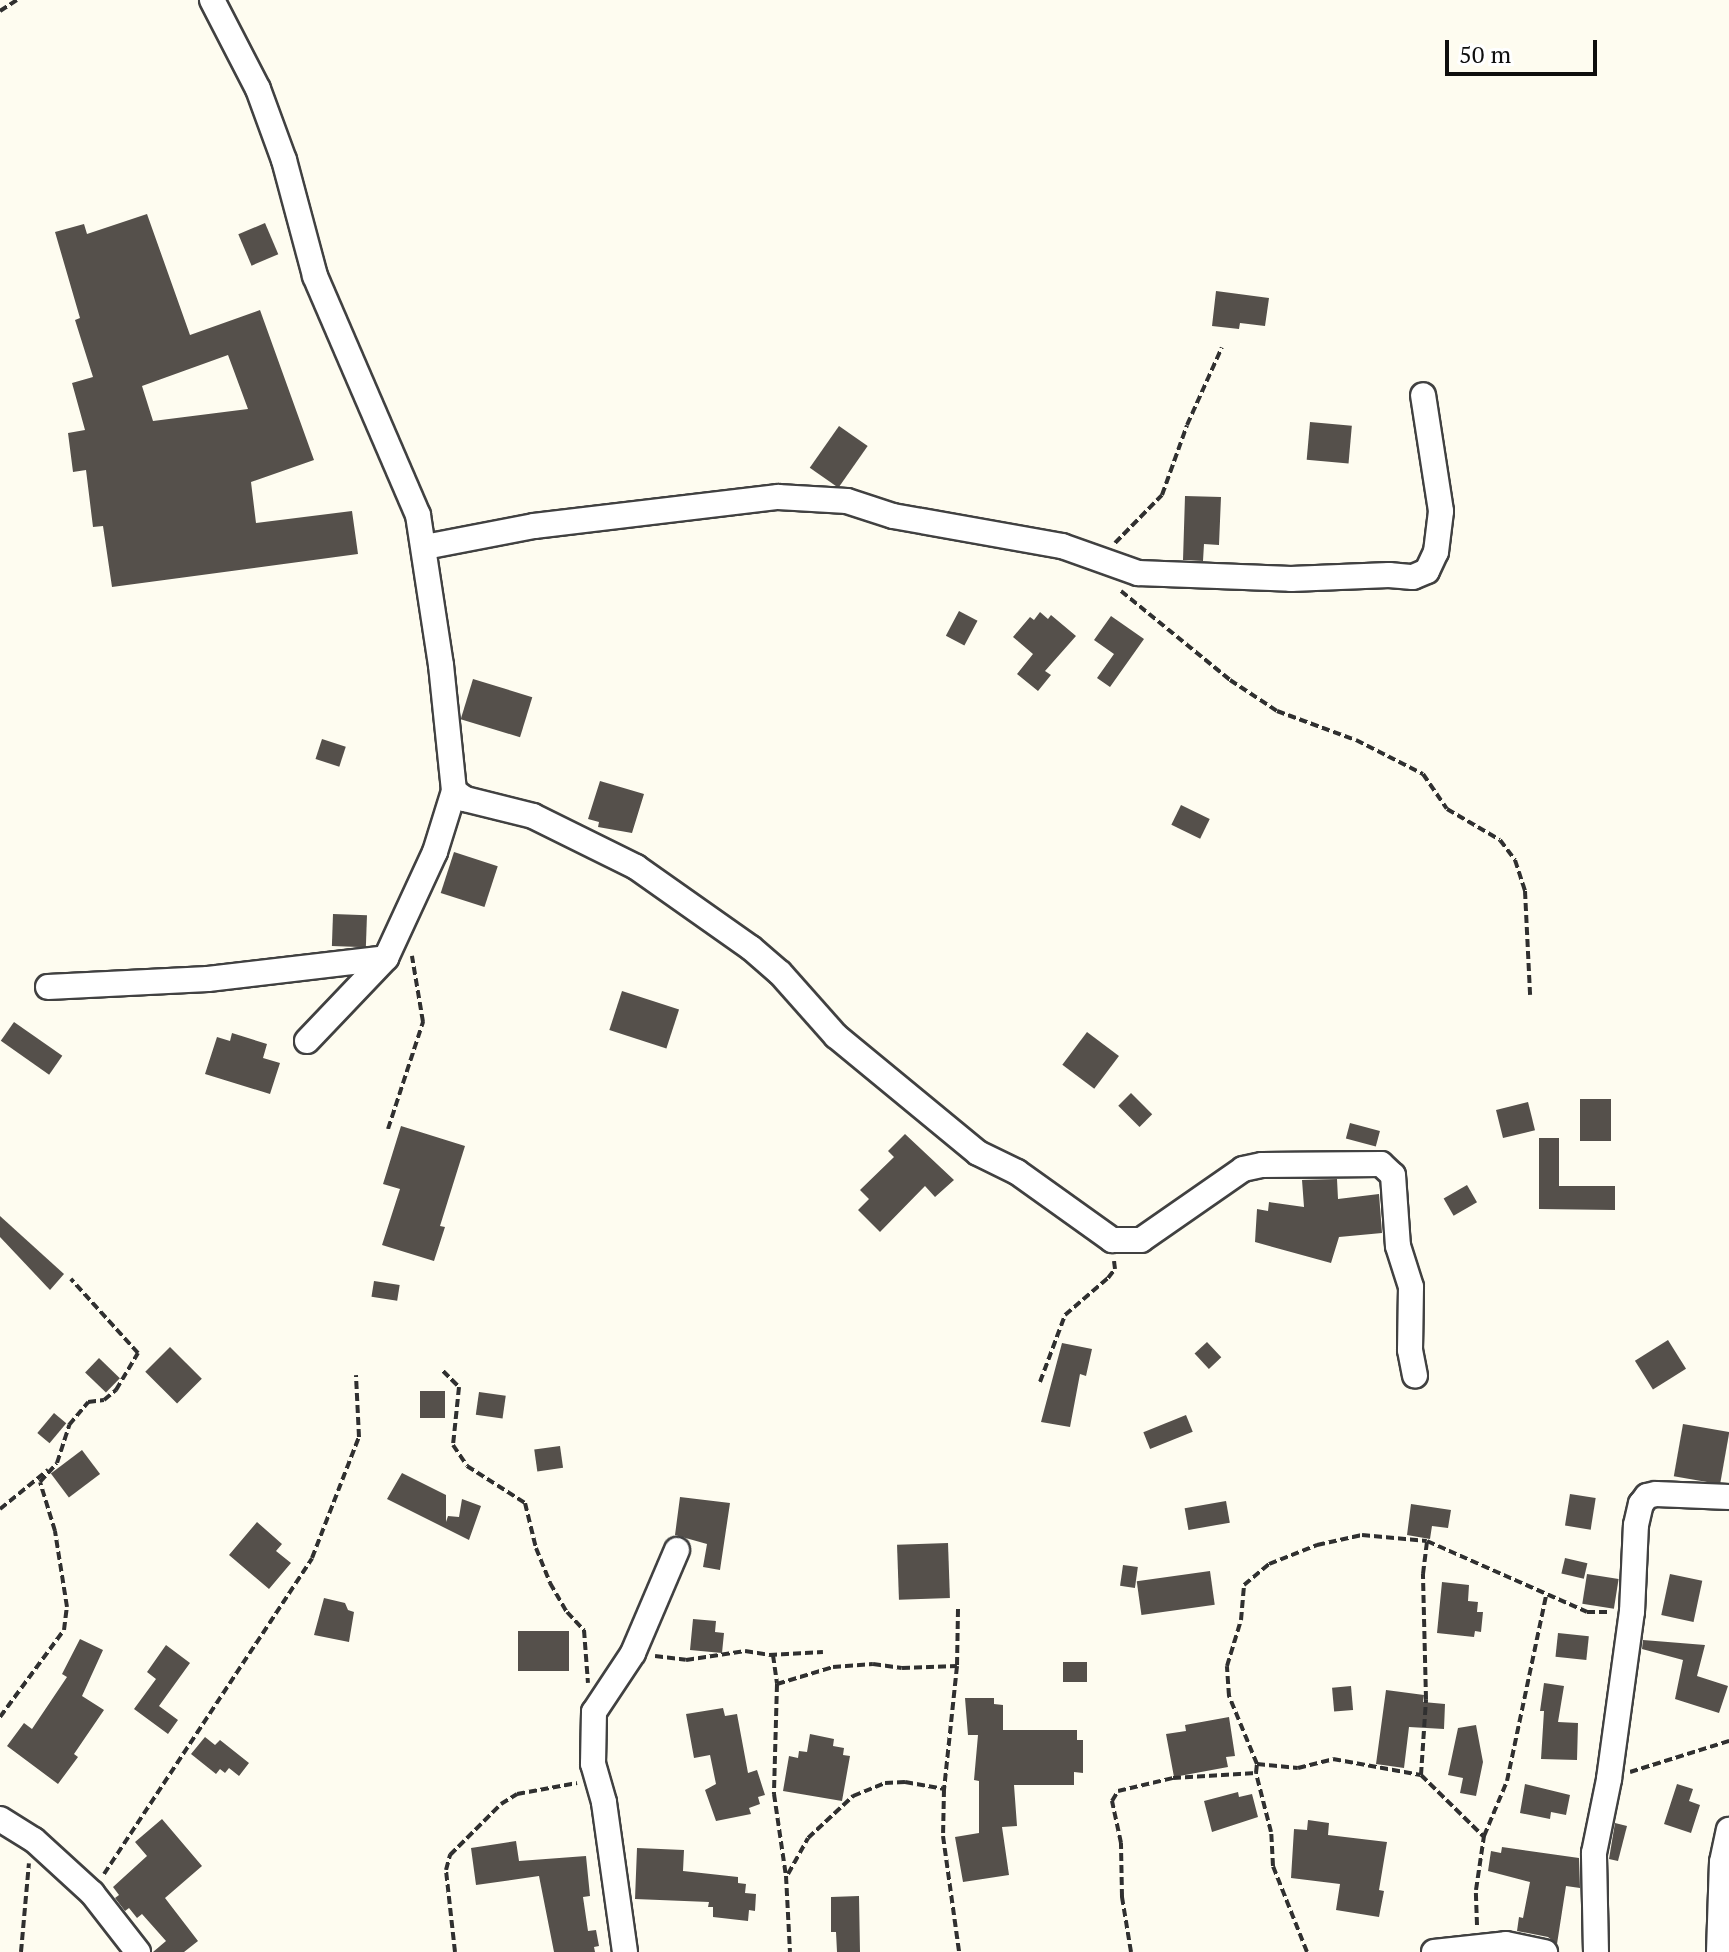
<!DOCTYPE html>
<html>
<head>
<meta charset="utf-8">
<style>
	body { margin:0 }
	#map { position:relative; width:1729px; height:1952px; overflow:hidden; background:#fefcf0; font-family:"PT Serif",serif }
	div>[style] { position:absolute }
	.building>* { inset:0; background:#55504b; transform-origin:0 0 }
	.path>* { height:4px; margin-top:-2px; transform-origin:0; background:repeating-linear-gradient(90deg,#303030 0 8px,transparent 0 12px) }
	.roads { filter:drop-shadow(2px 0 #414141) drop-shadow(-2px 0 #414141) drop-shadow(0 2px #414141) drop-shadow(0 -2px #414141) }
	.minor>* { height:24px; margin:-12px; padding:0 12px; transform-origin:12px; border-radius:12px; background:#fff }
	span { translate:-50% -50%; white-space:nowrap; text-align:center; line-height:1.15; -webkit-text-stroke:8px #fff; paint-order:stroke }
	.scale { position:absolute; left:1445px; top:40px; width:152px; height:36px; box-sizing:border-box; border:4px solid #0e0e0e; border-top:0; padding-left:10px; font-size:24px; line-height:28px; white-space:nowrap; color:#0e0e0e; -webkit-text-stroke:6px #fff; paint-order:stroke }
</style>
</head>
<body>
<div id="map">
	<div class="building">
		<i style="clip-path:polygon(evenodd,147px 214px,190px 335px,260px 310px,314px 460px,251px 482px,256px 523px,352px 511px,358px 554px,112px 587px,103px 526px,93px 527px,86px 470px,73px 472px,68px 433px,85px 430px,72px 383px,93px 377px,75px 320px,80px 318px,55px 232px,84px 224px,87px 234px,147px 214px,228px 355px,248px 409px,153px 421px,142px 386px,228px 355px)"></i>
		<i style="left:265px;top:223px;width:34px;height:29px;rotate:67deg"></i>
		<i style="clip-path:polygon(1216px 291px,1269px 298px,1265px 326px,1240px 323px,1239px 329px,1212px 326px)"></i>
		<i style="left:1310px;top:422px;width:42px;height:38px;rotate:5deg"></i>
		<i style="left:839px;top:426px;width:35px;height:51px;rotate:35deg"></i>
		<i style="clip-path:polygon(1185px 496px,1221px 497px,1219px 545px,1204px 544px,1203px 561px,1183px 560px)"></i>
		<i style="left:959px;top:611px;width:21px;height:28px;rotate:28deg"></i>
		<i style="clip-path:polygon(1040px 612px,1048px 619px,1051px 615px,1076px 636px,1045px 671px,1051px 675px,1038px 691px,1017px 674px,1033px 654px,1013px 637px,1030px 617px,1034px 620px)"></i>
		<i style="clip-path:polygon(1111px 616px,1144px 639px,1110px 687px,1097px 678px,1114px 654px,1094px 640px)"></i>
		<i style="left:473px;top:679px;width:62px;height:42px;rotate:17deg"></i>
		<i style="left:322px;top:739px;width:25px;height:21px;rotate:18deg"></i>
		<i style="clip-path:polygon(600px 781px,644px 794px,632px 833px,598px 827px,599px 822px,588px 819px)"></i>
		<i style="left:1181px;top:805px;width:32px;height:22px;rotate:26deg"></i>
		<i style="left:454px;top:852px;width:46px;height:43px;rotate:18deg"></i>
		<i style="left:333px;top:914px;width:34px;height:32px;rotate:2deg"></i>
		<i style="left:622px;top:991px;width:60px;height:41px;rotate:18deg"></i>
		<i style="left:14px;top:1022px;width:59px;height:23px;rotate:35deg"></i>
		<i style="left:1087px;top:1032px;width:40px;height:41px;rotate:37deg"></i>
		<i style="clip-path:polygon(232px 1033px,267px 1044px,263px 1058px,280px 1063px,270px 1094px,205px 1074px,217px 1037px,230px 1041px)"></i>
		<i style="left:1131px;top:1093px;width:30px;height:18px;rotate:45deg"></i>
		<i style="left:1580px;top:1099px;width:31px;height:42px"></i>
		<i style="left:1528px;top:1102px;width:29px;height:33px;rotate:76deg"></i>
		<i style="left:1350px;top:1123px;width:31px;height:16px;rotate:15deg"></i>
		<i style="clip-path:polygon(401px 1126px,465px 1146px,440px 1226px,445px 1227px,434px 1261px,382px 1245px,400px 1189px,383px 1184px)"></i>
		<i style="clip-path:polygon(905px 1134px,954px 1180px,935px 1197px,925px 1186px,880px 1232px,858px 1210px,869px 1199px,860px 1190px,894px 1157px,888px 1151px)"></i>
		<i style="clip-path:polygon(1539px 1138px,1559px 1138px,1559px 1186px,1615px 1186px,1615px 1210px,1539px 1209px)"></i>
		<i style="clip-path:polygon(1337px 1179px,1338px 1199px,1379px 1194px,1382px 1233px,1339px 1237px,1331px 1263px,1255px 1242px,1257px 1209px,1268px 1211px,1269px 1202px,1304px 1207px,1302px 1180px)"></i>
		<i style="left:1467px;top:1185px;width:20px;height:27px;rotate:60deg"></i>
		<i style="clip-path:polygon(0 1216px,64px 1274px,50px 1290px,0 1237px)"></i>
		<i style="left:374px;top:1281px;width:26px;height:16px;rotate:9deg"></i>
		<i style="left:1668px;top:1340px;width:34px;height:39px;rotate:58deg"></i>
		<i style="left:1207px;top:1342px;width:21px;height:17px;rotate:47deg"></i>
		<i style="clip-path:polygon(1062px 1343px,1092px 1349px,1086px 1376px,1080px 1374px,1070px 1427px,1041px 1422px)"></i>
		<i style="left:170px;top:1347px;width:45px;height:35px;rotate:45deg"></i>
		<i style="left:99px;top:1358px;width:29px;height:20px;rotate:44deg"></i>
		<i style="left:420px;top:1391px;width:25px;height:27px"></i>
		<i style="left:479px;top:1392px;width:27px;height:23px;rotate:8deg"></i>
		<i style="left:54px;top:1413px;width:16px;height:26px;rotate:40deg"></i>
		<i style="left:1186px;top:1415px;width:18px;height:46px;rotate:68deg"></i>
		<i style="left:1683px;top:1424px;width:47px;height:53px;rotate:10deg"></i>
		<i style="left:560px;top:1446px;width:22px;height:26px;rotate:82deg"></i>
		<i style="left:82px;top:1450px;width:30px;height:39px;rotate:53deg"></i>
		<i style="clip-path:polygon(402px 1473px,446px 1495px,446px 1522px,448px 1516px,459px 1517px,462px 1499px,481px 1506px,469px 1540px,387px 1499px)"></i>
		<i style="left:1570px;top:1494px;width:26px;height:32px;rotate:9deg"></i>
		<i style="clip-path:polygon(680px 1497px,730px 1503px,720px 1570px,703px 1567px,707px 1544px,675px 1535px)"></i>
		<i style="left:1226px;top:1501px;width:22px;height:42px;rotate:80deg"></i>
		<i style="clip-path:polygon(1411px 1504px,1451px 1510px,1448px 1528px,1432px 1526px,1430px 1539px,1407px 1535px)"></i>
		<i style="clip-path:polygon(257px 1522px,282px 1544px,276px 1551px,291px 1563px,269px 1589px,229px 1555px)"></i>
		<i style="left:948px;top:1543px;width:55px;height:51px;rotate:88deg"></i>
		<i style="left:1565px;top:1558px;width:23px;height:16px;rotate:13deg"></i>
		<i style="left:1123px;top:1565px;width:15px;height:21px;rotate:8deg"></i>
		<i style="left:1210px;top:1571px;width:34px;height:74px;rotate:82deg"></i>
		<i style="left:1587px;top:1574px;width:32px;height:30px;rotate:9deg"></i>
		<i style="left:1670px;top:1574px;width:33px;height:42px;rotate:12deg"></i>
		<i style="clip-path:polygon(1442px 1582px,1469px 1585px,1468px 1601px,1478px 1602px,1477px 1612px,1483px 1612px,1481px 1632px,1475px 1631px,1474px 1637px,1437px 1633px)"></i>
		<i style="clip-path:polygon(324px 1598px,345px 1603px,348px 1610px,354px 1612px,349px 1642px,314px 1635px)"></i>
		<i style="clip-path:polygon(693px 1619px,716px 1621px,715px 1632px,724px 1633px,722px 1653px,690px 1650px)"></i>
		<i style="left:518px;top:1631px;width:51px;height:40px"></i>
		<i style="left:1558px;top:1633px;width:31px;height:24px;rotate:6deg"></i>
		<i style="clip-path:polygon(80px 1639px,103px 1650px,82px 1696px,104px 1710px,74px 1754px,78px 1757px,58px 1784px,7px 1746px,24px 1723px,32px 1729px,67px 1677px,62px 1674px)"></i>
		<i style="clip-path:polygon(1643px 1640px,1705px 1645px,1697px 1676px,1728px 1686px,1719px 1713px,1675px 1699px,1683px 1660px,1642px 1649px)"></i>
		<i style="clip-path:polygon(166px 1645px,190px 1663px,159px 1706px,178px 1720px,168px 1734px,134px 1709px,156px 1679px,147px 1672px)"></i>
		<i style="left:1063px;top:1662px;width:24px;height:20px"></i>
		<i style="clip-path:polygon(1544px 1683px,1564px 1686px,1558px 1722px,1578px 1723px,1577px 1760px,1541px 1759px,1544px 1711px,1540px 1711px)"></i>
		<i style="left:1351px;top:1686px;width:24px;height:19px;rotate:85deg"></i>
		<i style="clip-path:polygon(1386px 1690px,1424px 1695px,1423px 1702px,1445px 1704px,1444px 1729px,1409px 1727px,1404px 1768px,1376px 1764px)"></i>
		<i style="clip-path:polygon(965px 1698px,994px 1698px,994px 1704px,1003px 1705px,1003px 1730px,1077px 1730px,1077px 1740px,1083px 1740px,1083px 1773px,1074px 1772px,1074px 1785px,1014px 1785px,1017px 1826px,1002px 1827px,1009px 1875px,963px 1882px,955px 1837px,979px 1833px,979px 1781px,974px 1780px,978px 1735px,968px 1735px)"></i>
		<i style="clip-path:polygon(723px 1708px,725px 1716px,737px 1714px,748px 1773px,757px 1770px,765px 1795px,758px 1797px,760px 1804px,749px 1808px,751px 1814px,716px 1821px,705px 1790px,716px 1784px,710px 1755px,694px 1758px,686px 1714px)"></i>
		<i style="clip-path:polygon(1229px 1717px,1235px 1756px,1226px 1757px,1228px 1767px,1174px 1777px,1166px 1734px,1186px 1731px,1185px 1725px)"></i>
		<i style="clip-path:polygon(1476px 1725px,1483px 1762px,1476px 1796px,1460px 1793px,1463px 1778px,1448px 1775px,1458px 1728px)"></i>
		<i style="clip-path:polygon(810px 1734px,834px 1739px,833px 1746px,844px 1748px,843px 1755px,850px 1756px,842px 1801px,783px 1791px,789px 1756px,798px 1758px,799px 1751px,807px 1752px)"></i>
		<i style="clip-path:polygon(205px 1737px,215px 1745px,220px 1740px,249px 1763px,239px 1776px,229px 1768px,225px 1773px,220px 1769px,216px 1774px,191px 1754px)"></i>
		<i style="clip-path:polygon(1525px 1784px,1570px 1795px,1566px 1815px,1551px 1812px,1550px 1819px,1520px 1813px)"></i>
		<i style="clip-path:polygon(1677px 1784px,1693px 1789px,1689px 1801px,1700px 1805px,1691px 1833px,1664px 1824px)"></i>
		<i style="clip-path:polygon(1238px 1792px,1239px 1797px,1252px 1794px,1258px 1817px,1212px 1832px,1204px 1801px)"></i>
		<i style="clip-path:polygon(162px 1819px,202px 1866px,165px 1898px,198px 1941px,184px 1952px,153px 1952px,166px 1941px,142px 1914px,137px 1918px,129px 1908px,125px 1911px,115px 1898px,119px 1895px,113px 1887px,147px 1856px,135px 1842px)"></i>
		<i style="clip-path:polygon(1308px 1820px,1329px 1823px,1328px 1835px,1387px 1842px,1379px 1890px,1384px 1891px,1379px 1917px,1336px 1910px,1340px 1884px,1291px 1878px,1294px 1829px,1307px 1830px)"></i>
		<i style="clip-path:polygon(1615px 1823px,1627px 1826px,1618px 1861px,1609px 1859px)"></i>
		<i style="clip-path:polygon(516px 1841px,519px 1861px,586px 1856px,590px 1896px,583px 1897px,588px 1931px,596px 1930px,599px 1946px,594px 1947px,595px 1952px,554px 1952px,539px 1876px,476px 1885px,471px 1848px)"></i>
		<i style="clip-path:polygon(1502px 1847px,1579px 1858px,1580px 1888px,1566px 1886px,1557px 1944px,1548px 1937px,1517px 1931px,1519px 1917px,1523px 1918px,1530px 1882px,1488px 1871px,1491px 1851px,1501px 1853px)"></i>
		<i style="clip-path:polygon(637px 1848px,684px 1850px,683px 1871px,738px 1877px,738px 1883px,746px 1884px,745px 1893px,756px 1894px,755px 1911px,749px 1910px,748px 1921px,713px 1917px,713px 1907px,708px 1907px,709px 1902px,635px 1899px)"></i>
		<i style="clip-path:polygon(859px 1896px,860px 1952px,837px 1952px,836px 1932px,831px 1932px,831px 1897px)"></i>
	</div>
	<div class="path">
		<i style="left:0;top:11px;width:20px;rotate:-33deg"></i>
		<i style="left:1115px;top:543px;width:67px;rotate:-45.6deg"></i>
		<i style="left:1162px;top:495px;width:74px;rotate:-70.3deg"></i>
		<i style="left:1187px;top:425px;width:85px;rotate:-65.8deg"></i>
		<i style="left:1121px;top:591px;width:141px;rotate:39.2deg"></i>
		<i style="left:1230px;top:680px;width:56px;rotate:33.4deg"></i>
		<i style="left:1277px;top:711px;width:84px;rotate:20.2deg"></i>
		<i style="left:1356px;top:740px;width:75px;rotate:26.9deg"></i>
		<i style="left:1423px;top:774px;width:42px;rotate:55.6deg"></i>
		<i style="left:1447px;top:809px;width:61px;rotate:30.3deg"></i>
		<i style="left:1500px;top:840px;width:25px;rotate:53deg"></i>
		<i style="left:1515px;top:860px;width:33px;rotate:72deg"></i>
		<i style="left:1525px;top:891px;width:104px;rotate:87.2deg"></i>
		<i style="left:388px;top:1129px;width:113px;rotate:-71.9deg"></i>
		<i style="left:423px;top:1022px;width:67px;rotate:-99.5deg"></i>
		<i style="left:443px;top:1371px;width:23px;rotate:45deg"></i>
		<i style="left:459px;top:1387px;width:58px;rotate:95.9deg"></i>
		<i style="left:453px;top:1445px;width:25px;rotate:56deg"></i>
		<i style="left:467px;top:1466px;width:69px;rotate:32.5deg"></i>
		<i style="left:525px;top:1503px;width:46px;rotate:76.3deg"></i>
		<i style="left:536px;top:1548px;width:38px;rotate:68deg"></i>
		<i style="left:550px;top:1583px;width:34px;rotate:60deg"></i>
		<i style="left:567px;top:1612px;width:25px;rotate:47deg"></i>
		<i style="left:584px;top:1630px;width:53px;rotate:85.7deg"></i>
		<i style="left:1040px;top:1382px;width:72px;rotate:-69.5deg"></i>
		<i style="left:1065px;top:1315px;width:57px;rotate:-40.7deg"></i>
		<i style="left:1108px;top:1278px;width:11px;rotate:-52deg"></i>
		<i style="left:1115px;top:1269px;width:8px;rotate:-97deg"></i>
		<i style="left:0;top:1509px;width:62px;rotate:-39.1deg"></i>
		<i style="left:958px;top:1609px;width:57px;rotate:91deg"></i>
		<i style="left:957px;top:1666px;width:124px;rotate:96deg"></i>
		<i style="left:944px;top:1789px;width:47px;rotate:91.2deg"></i>
		<i style="left:943px;top:1836px;width:117px;rotate:82.1deg"></i>
		<i style="left:773px;top:1655px;width:29px;rotate:82deg"></i>
		<i style="left:777px;top:1684px;width:110px;rotate:91.6deg"></i>
		<i style="left:774px;top:1794px;width:83px;rotate:81.7deg"></i>
		<i style="left:786px;top:1876px;width:76px;rotate:87deg"></i>
		<i style="left:655px;top:1656px;width:31px;rotate:7deg"></i>
		<i style="left:686px;top:1660px;width:60px;rotate:-8.7deg"></i>
		<i style="left:745px;top:1651px;width:24px;rotate:9deg"></i>
		<i style="left:769px;top:1655px;width:54px;rotate:-3.2deg"></i>
		<i style="left:777px;top:1684px;width:59px;rotate:-16.9deg"></i>
		<i style="left:833px;top:1667px;width:40px;rotate:-4.3deg"></i>
		<i style="left:873px;top:1664px;width:29px;rotate:8deg"></i>
		<i style="left:902px;top:1668px;width:55px;rotate:-2.1deg"></i>
		<i style="left:0;top:1717px;width:108px;rotate:-53.7deg"></i>
		<i style="left:64px;top:1630px;width:23px;rotate:-83deg"></i>
		<i style="left:67px;top:1607px;width:77px;rotate:-99deg"></i>
		<i style="left:55px;top:1531px;width:51px;rotate:-107deg"></i>
		<i style="left:40px;top:1482px;width:25px;rotate:-48deg"></i>
		<i style="left:57px;top:1463px;width:40px;rotate:-72deg"></i>
		<i style="left:69px;top:1425px;width:30px;rotate:-50deg"></i>
		<i style="left:88px;top:1402px;width:16px;rotate:-7deg"></i>
		<i style="left:104px;top:1400px;width:16px;rotate:-40deg"></i>
		<i style="left:116px;top:1390px;width:43px;rotate:-59.3deg"></i>
		<i style="left:138px;top:1353px;width:100px;rotate:-132.2deg"></i>
		<i style="left:1257px;top:1764px;width:41px;rotate:5.6deg"></i>
		<i style="left:1298px;top:1768px;width:36px;rotate:-14deg"></i>
		<i style="left:1333px;top:1759px;width:89px;rotate:10.3deg"></i>
		<i style="left:1421px;top:1775px;width:87px;rotate:44.5deg"></i>
		<i style="left:1630px;top:1772px;width:104px;rotate:-17.4deg"></i>
		<i style="left:1421px;top:1775px;width:76px;rotate:-86.2deg"></i>
		<i style="left:1426px;top:1699px;width:125px;rotate:-91.4deg"></i>
		<i style="left:1423px;top:1574px;width:32px;rotate:-83deg"></i>
		<i style="left:104px;top:1874px;width:378px;rotate:-56.6deg"></i>
		<i style="left:312px;top:1558px;width:130px;rotate:-68.8deg"></i>
		<i style="left:359px;top:1437px;width:62px;rotate:-92.8deg"></i>
		<i style="left:788px;top:1874px;width:41px;rotate:-60.9deg"></i>
		<i style="left:808px;top:1838px;width:62px;rotate:-43deg"></i>
		<i style="left:853px;top:1796px;width:35px;rotate:-22deg"></i>
		<i style="left:885px;top:1783px;width:20px;rotate:-3deg"></i>
		<i style="left:905px;top:1782px;width:40px;rotate:10deg"></i>
		<i style="left:1477px;top:1925px;width:35px;rotate:-92deg"></i>
		<i style="left:1476px;top:1890px;width:55px;rotate:-81.6deg"></i>
		<i style="left:1484px;top:1836px;width:60px;rotate:-67.3deg"></i>
		<i style="left:1507px;top:1781px;width:189px;rotate:-78.1deg"></i>
		<i style="left:21px;top:1952px;width:89px;rotate:-84.9deg"></i>
		<i style="left:455px;top:1952px;width:82px;rotate:-96.3deg"></i>
		<i style="left:446px;top:1870px;width:16px;rotate:-75deg"></i>
		<i style="left:450px;top:1855px;width:72px;rotate:-45deg"></i>
		<i style="left:501px;top:1804px;width:19px;rotate:-32deg"></i>
		<i style="left:517px;top:1794px;width:61px;rotate:-10.4deg"></i>
		<i style="left:1131px;top:1952px;width:56px;rotate:-99.3deg"></i>
		<i style="left:1122px;top:1897px;width:54px;rotate:-91.1deg"></i>
		<i style="left:1121px;top:1843px;width:43px;rotate:-102.1deg"></i>
		<i style="left:1112px;top:1801px;width:12px;rotate:-59deg"></i>
		<i style="left:1118px;top:1791px;width:57px;rotate:-13.3deg"></i>
		<i style="left:1173px;top:1778px;width:83px;rotate:-3.4deg"></i>
		<i style="left:1307px;top:1952px;width:92px;rotate:-111.6deg"></i>
		<i style="left:1273px;top:1866px;width:34px;rotate:-93deg"></i>
		<i style="left:1271px;top:1832px;width:61px;rotate:-104.3deg"></i>
		<i style="left:1256px;top:1773px;width:9px;rotate:-84deg"></i>
		<i style="left:1257px;top:1764px;width:74px;rotate:-112.4deg"></i>
		<i style="left:1229px;top:1696px;width:30px;rotate:-94deg"></i>
		<i style="left:1227px;top:1666px;width:48px;rotate:-73.1deg"></i>
		<i style="left:1241px;top:1620px;width:35px;rotate:-85deg"></i>
		<i style="left:1244px;top:1585px;width:33px;rotate:-40deg"></i>
		<i style="left:1269px;top:1564px;width:52px;rotate:-21.6deg"></i>
		<i style="left:1317px;top:1545px;width:46px;rotate:-12.5deg"></i>
		<i style="left:1362px;top:1535px;width:65px;rotate:5.3deg"></i>
		<i style="left:1427px;top:1541px;width:175px;rotate:23.9deg"></i>
		<i style="left:1587px;top:1612px;width:23px"></i>
	</div>
	<div class="roads">
		<div class="minor">
			<i style="left:212px;top:0;width:100px;rotate:62.7deg"></i>
			<i style="left:258px;top:89px;width:76px;rotate:69.9deg"></i>
			<i style="left:284px;top:160px;width:120px;rotate:75deg"></i>
			<i style="left:315px;top:276px;width:260px;rotate:66.7deg"></i>
			<i style="left:418px;top:515px;width:152px;rotate:81.3deg"></i>
			<i style="left:441px;top:665px;width:127px;rotate:84.1deg"></i>
			<i style="left:454px;top:791px;width:14px;rotate:36deg"></i>
			<i style="left:465px;top:799px;width:70px;rotate:14deg"></i>
			<i style="left:533px;top:816px;width:115px;rotate:26.3deg"></i>
			<i style="left:636px;top:867px;width:141px;rotate:35.2deg"></i>
			<i style="left:751px;top:948px;width:38px;rotate:41deg"></i>
			<i style="left:780px;top:973px;width:84px;rotate:48.4deg"></i>
			<i style="left:836px;top:1036px;width:184px;rotate:39.5deg"></i>
			<i style="left:978px;top:1153px;width:43px;rotate:26deg"></i>
			<i style="left:1017px;top:1172px;width:117px;rotate:35.6deg"></i>
			<i style="left:1112px;top:1240px;width:29px"></i>
			<i style="left:1141px;top:1240px;width:124px;rotate:-34.8deg"></i>
			<i style="left:1243px;top:1169px;width:19px;rotate:-12deg"></i>
			<i style="left:1262px;top:1165px;width:119px;rotate:-0.5deg"></i>
			<i style="left:1381px;top:1164px;width:16px;rotate:43deg"></i>
			<i style="left:1393px;top:1175px;width:71px;rotate:86deg"></i>
			<i style="left:1398px;top:1246px;width:43px;rotate:72.4deg"></i>
			<i style="left:1411px;top:1287px;width:63px;rotate:90.9deg"></i>
			<i style="left:1410px;top:1350px;width:26px;rotate:79deg"></i>
			<i style="left:425px;top:547px;width:111px;rotate:-10.9deg"></i>
			<i style="left:534px;top:526px;width:246px;rotate:-6.8deg"></i>
			<i style="left:778px;top:497px;width:69px;rotate:3.3deg"></i>
			<i style="left:847px;top:501px;width:48px;rotate:18.1deg"></i>
			<i style="left:893px;top:516px;width:172px;rotate:10.1deg"></i>
			<i style="left:1062px;top:546px;width:81px;rotate:19.6deg"></i>
			<i style="left:1138px;top:573px;width:153px;rotate:2.2deg"></i>
			<i style="left:1291px;top:579px;width:98px;rotate:-2.3deg"></i>
			<i style="left:1389px;top:575px;width:24px;rotate:5deg"></i>
			<i style="left:1413px;top:577px;width:15px;rotate:-23deg"></i>
			<i style="left:1427px;top:571px;width:21px;rotate:-65deg"></i>
			<i style="left:1436px;top:552px;width:41px;rotate:-83deg"></i>
			<i style="left:1441px;top:511px;width:117px;rotate:-98.8deg"></i>
			<i style="left:48px;top:987px;width:160px;rotate:-2.9deg"></i>
			<i style="left:208px;top:979px;width:179px;rotate:-6.7deg"></i>
			<i style="left:307px;top:1041px;width:115px;rotate:-46.4deg"></i>
			<i style="left:386px;top:958px;width:117px;rotate:-65.2deg"></i>
			<i style="left:435px;top:852px;width:64px;rotate:-72.7deg"></i>
			<i style="left:0;top:1819px;width:40px;rotate:32deg"></i>
			<i style="left:34px;top:1840px;width:79px;rotate:42.4deg"></i>
			<i style="left:92px;top:1893px;width:75px;rotate:52.1deg"></i>
			<i style="left:625px;top:1952px;width:151px;rotate:-98deg"></i>
			<i style="left:604px;top:1802px;width:40px;rotate:-106deg"></i>
			<i style="left:593px;top:1764px;width:52px;rotate:-88.9deg"></i>
			<i style="left:594px;top:1712px;width:71px;rotate:-56.5deg"></i>
			<i style="left:633px;top:1653px;width:112px;rotate:-66.9deg"></i>
			<i style="left:1434px;top:1952px;width:72px;rotate:-6.3deg"></i>
			<i style="left:1506px;top:1944px;width:40px;rotate:12deg"></i>
			<i style="left:1596px;top:1952px;width:99px;rotate:-91.2deg"></i>
			<i style="left:1594px;top:1853px;width:76px;rotate:-78.5deg"></i>
			<i style="left:1609px;top:1779px;width:169px;rotate:-82.2deg"></i>
			<i style="left:1632px;top:1612px;width:87px;rotate:-87.4deg"></i>
			<i style="left:1636px;top:1525px;width:22px;rotate:-77deg"></i>
			<i style="left:1641px;top:1504px;width:10px;rotate:-53deg"></i>
			<i style="left:1647px;top:1496px;width:9px;rotate:-13deg"></i>
			<i style="left:1656px;top:1494px;width:73px;rotate:2.4deg"></i>
			<i style="left:1719px;top:1952px;width:90px;rotate:-88.1deg"></i>
			<i style="left:1722px;top:1862px;width:33px;rotate:-78deg"></i>
		</div>
	</div>
	<div class="scale">50 m</div>
</div>
</body>
</html>
